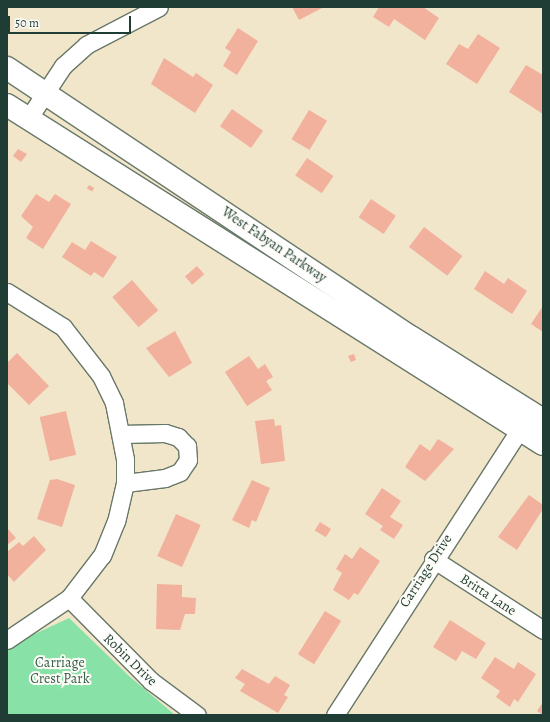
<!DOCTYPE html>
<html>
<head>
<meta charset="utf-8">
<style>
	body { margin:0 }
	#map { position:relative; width:550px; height:722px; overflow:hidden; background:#f1e5ca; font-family:Alegreya,serif }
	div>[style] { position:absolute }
	.green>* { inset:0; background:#88e1a6 }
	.building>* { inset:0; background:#f2b19d; transform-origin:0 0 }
	.roads { filter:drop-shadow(1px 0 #687868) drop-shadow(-1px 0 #687868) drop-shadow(0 1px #687868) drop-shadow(0 -1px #687868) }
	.minor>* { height:17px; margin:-8.5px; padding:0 8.5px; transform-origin:8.5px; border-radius:8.5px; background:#fff }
	.secondary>* { height:22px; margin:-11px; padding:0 11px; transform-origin:11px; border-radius:11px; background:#fff }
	span { translate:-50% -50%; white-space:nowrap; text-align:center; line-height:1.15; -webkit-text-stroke:4px #fdfcf7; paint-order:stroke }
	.street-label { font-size:14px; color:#1f3d34 }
	.park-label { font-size:14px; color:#345e4b }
	.frame { position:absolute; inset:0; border:8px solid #1f3d34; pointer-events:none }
	.scale { position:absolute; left:8px; top:16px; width:123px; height:18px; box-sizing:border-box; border:2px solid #1f3d34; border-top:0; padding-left:5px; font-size:12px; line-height:14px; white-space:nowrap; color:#1f3d34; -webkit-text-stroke:3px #fdfcf7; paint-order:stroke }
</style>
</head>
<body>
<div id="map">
	<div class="green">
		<i style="clip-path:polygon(69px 618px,129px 676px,175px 715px,7px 715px,7px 647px)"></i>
	</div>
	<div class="building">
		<i style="clip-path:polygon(292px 7px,324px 7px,299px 20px)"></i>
		<i style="clip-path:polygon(379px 7px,423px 7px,439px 18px,425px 40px,394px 19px,389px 27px,373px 17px)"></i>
		<i style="clip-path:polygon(238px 28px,258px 41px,237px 75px,223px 66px,231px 52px,225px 48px)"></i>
		<i style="clip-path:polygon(478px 34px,500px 48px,477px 84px,446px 64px,459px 44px,468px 49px)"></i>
		<i style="clip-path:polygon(164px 58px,193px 77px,196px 73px,213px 85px,195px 113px,151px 84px)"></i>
		<i style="clip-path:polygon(526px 65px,543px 75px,543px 114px,509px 92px)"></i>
		<i style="left:232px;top:109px;width:38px;height:21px;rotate:35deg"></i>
		<i style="left:309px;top:110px;width:21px;height:34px;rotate:31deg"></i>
		<i style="clip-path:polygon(18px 149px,27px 154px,21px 162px,13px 156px)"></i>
		<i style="left:307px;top:158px;width:32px;height:21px;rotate:34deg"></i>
		<i style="left:89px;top:185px;width:6px;height:4px;rotate:31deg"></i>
		<i style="clip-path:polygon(36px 194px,49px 202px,55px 194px,71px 204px,43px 249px,26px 238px,33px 227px,21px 216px)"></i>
		<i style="left:371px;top:199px;width:30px;height:22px;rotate:34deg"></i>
		<i style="left:424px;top:227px;width:48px;height:25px;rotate:37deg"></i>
		<i style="clip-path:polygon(91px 241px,117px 257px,103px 278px,94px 272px,91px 276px,62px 257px,72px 242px,85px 250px)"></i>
		<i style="left:197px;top:266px;width:11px;height:16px;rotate:49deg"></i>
		<i style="clip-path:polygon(485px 271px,504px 284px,508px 278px,527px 291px,512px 314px,474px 289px)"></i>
		<i style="left:132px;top:280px;width:40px;height:26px;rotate:49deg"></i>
		<i style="clip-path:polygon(543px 306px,543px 332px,531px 324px)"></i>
		<i style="clip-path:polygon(175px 331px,192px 363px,169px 377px,146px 348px)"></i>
		<i style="clip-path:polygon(17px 353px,49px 386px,29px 405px,7px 383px,7px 363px)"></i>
		<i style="clip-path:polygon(354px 354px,356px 360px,351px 362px,348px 356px)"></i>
		<i style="clip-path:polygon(249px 356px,258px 369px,265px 364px,273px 377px,266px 381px,272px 390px,247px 406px,225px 372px)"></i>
		<i style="left:66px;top:411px;width:45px;height:27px;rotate:77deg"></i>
		<i style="clip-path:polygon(274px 419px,275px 426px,281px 425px,285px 461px,261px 464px,255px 421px)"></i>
		<i style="clip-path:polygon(438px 439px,454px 449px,425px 481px,405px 467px,420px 444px,430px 451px)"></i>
		<i style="clip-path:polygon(57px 479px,75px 485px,62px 527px,37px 519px,50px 480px)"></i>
		<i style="clip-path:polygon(252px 480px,270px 488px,256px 522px,252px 520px,249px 528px,232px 520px)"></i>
		<i style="clip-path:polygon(382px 488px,401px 501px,390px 517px,403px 525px,394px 539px,380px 530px,383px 526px,365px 514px)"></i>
		<i style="clip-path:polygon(529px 495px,543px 505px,543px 509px,517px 550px,498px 537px)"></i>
		<i style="left:176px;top:514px;width:27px;height:46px;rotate:24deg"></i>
		<i style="left:320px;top:522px;width:13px;height:10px;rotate:32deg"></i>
		<i style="clip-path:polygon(8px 529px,16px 538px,7px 545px,7px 530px)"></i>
		<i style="clip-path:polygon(34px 536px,46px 550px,14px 582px,7px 574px,7px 552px,19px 542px,23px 546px)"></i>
		<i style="clip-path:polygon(360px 547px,380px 561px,358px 595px,354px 593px,349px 600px,333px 590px,342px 573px,336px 569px,345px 554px,352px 559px)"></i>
		<i style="clip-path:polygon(157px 584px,182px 585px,182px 597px,196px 598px,195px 614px,185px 614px,180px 630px,156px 629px)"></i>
		<i style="left:325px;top:611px;width:19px;height:51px;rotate:32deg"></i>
		<i style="clip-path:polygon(450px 620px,486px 643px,476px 659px,462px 651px,456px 661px,433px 647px)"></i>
		<i style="clip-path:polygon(495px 657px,514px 669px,518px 662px,536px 674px,518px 702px,514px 699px,510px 707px,496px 697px,500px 691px,481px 678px)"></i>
		<i style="clip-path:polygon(242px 669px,269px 684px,275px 676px,290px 685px,284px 695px,288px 697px,278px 713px,240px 691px,245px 684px,235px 678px)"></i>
		<i style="clip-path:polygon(543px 702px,543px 715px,537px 711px)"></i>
	</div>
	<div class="roads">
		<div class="minor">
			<i style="left:28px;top:119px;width:64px;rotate:-56.6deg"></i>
			<i style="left:63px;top:66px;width:31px;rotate:-42deg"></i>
			<i style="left:86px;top:45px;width:82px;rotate:-27.5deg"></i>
			<i style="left:7px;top:292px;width:66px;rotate:32deg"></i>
			<i style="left:63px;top:327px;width:62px;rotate:52.2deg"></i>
			<i style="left:101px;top:376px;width:30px;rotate:64deg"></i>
			<i style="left:114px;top:403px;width:57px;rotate:78.9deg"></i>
			<i style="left:125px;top:459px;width:24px;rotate:90deg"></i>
			<i style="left:125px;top:483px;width:39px;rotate:103deg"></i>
			<i style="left:116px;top:521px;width:37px;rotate:112deg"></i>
			<i style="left:102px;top:555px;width:54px;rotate:127.5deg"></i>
			<i style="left:69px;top:598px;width:75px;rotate:145.9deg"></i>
			<i style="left:121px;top:434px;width:44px;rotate:-1.3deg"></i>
			<i style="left:165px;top:433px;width:14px;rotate:17deg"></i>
			<i style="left:178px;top:437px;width:13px;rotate:45deg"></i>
			<i style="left:187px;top:446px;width:14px;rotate:86deg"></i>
			<i style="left:188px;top:460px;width:14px;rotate:124deg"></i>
			<i style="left:180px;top:472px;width:16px;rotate:158deg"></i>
			<i style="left:165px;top:478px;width:40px;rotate:172.9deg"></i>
			<i style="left:433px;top:559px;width:131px;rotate:32.8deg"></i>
			<i style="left:69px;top:598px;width:117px;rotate:45.3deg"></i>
			<i style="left:151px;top:681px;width:57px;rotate:36.5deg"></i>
			<i style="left:335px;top:715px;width:341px;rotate:-57.1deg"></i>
		</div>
		<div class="secondary">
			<i style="left:7px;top:68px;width:485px;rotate:33.7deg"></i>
			<i style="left:411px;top:337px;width:156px;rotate:32.2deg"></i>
			<i style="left:7px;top:105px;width:634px;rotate:32.31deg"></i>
		</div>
	</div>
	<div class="street-label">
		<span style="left:274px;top:245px;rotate:34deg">West Fabyan Parkway</span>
		<span style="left:426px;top:571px;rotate:-57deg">Carriage Drive</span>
		<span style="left:488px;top:595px;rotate:33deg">Britta Lane</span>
		<span style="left:130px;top:660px;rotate:44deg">Robin Drive</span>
	</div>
	<div class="park-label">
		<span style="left:60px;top:671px">Carriage<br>Crest Park</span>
	</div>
	<div class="frame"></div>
	<div class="scale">50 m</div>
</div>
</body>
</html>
